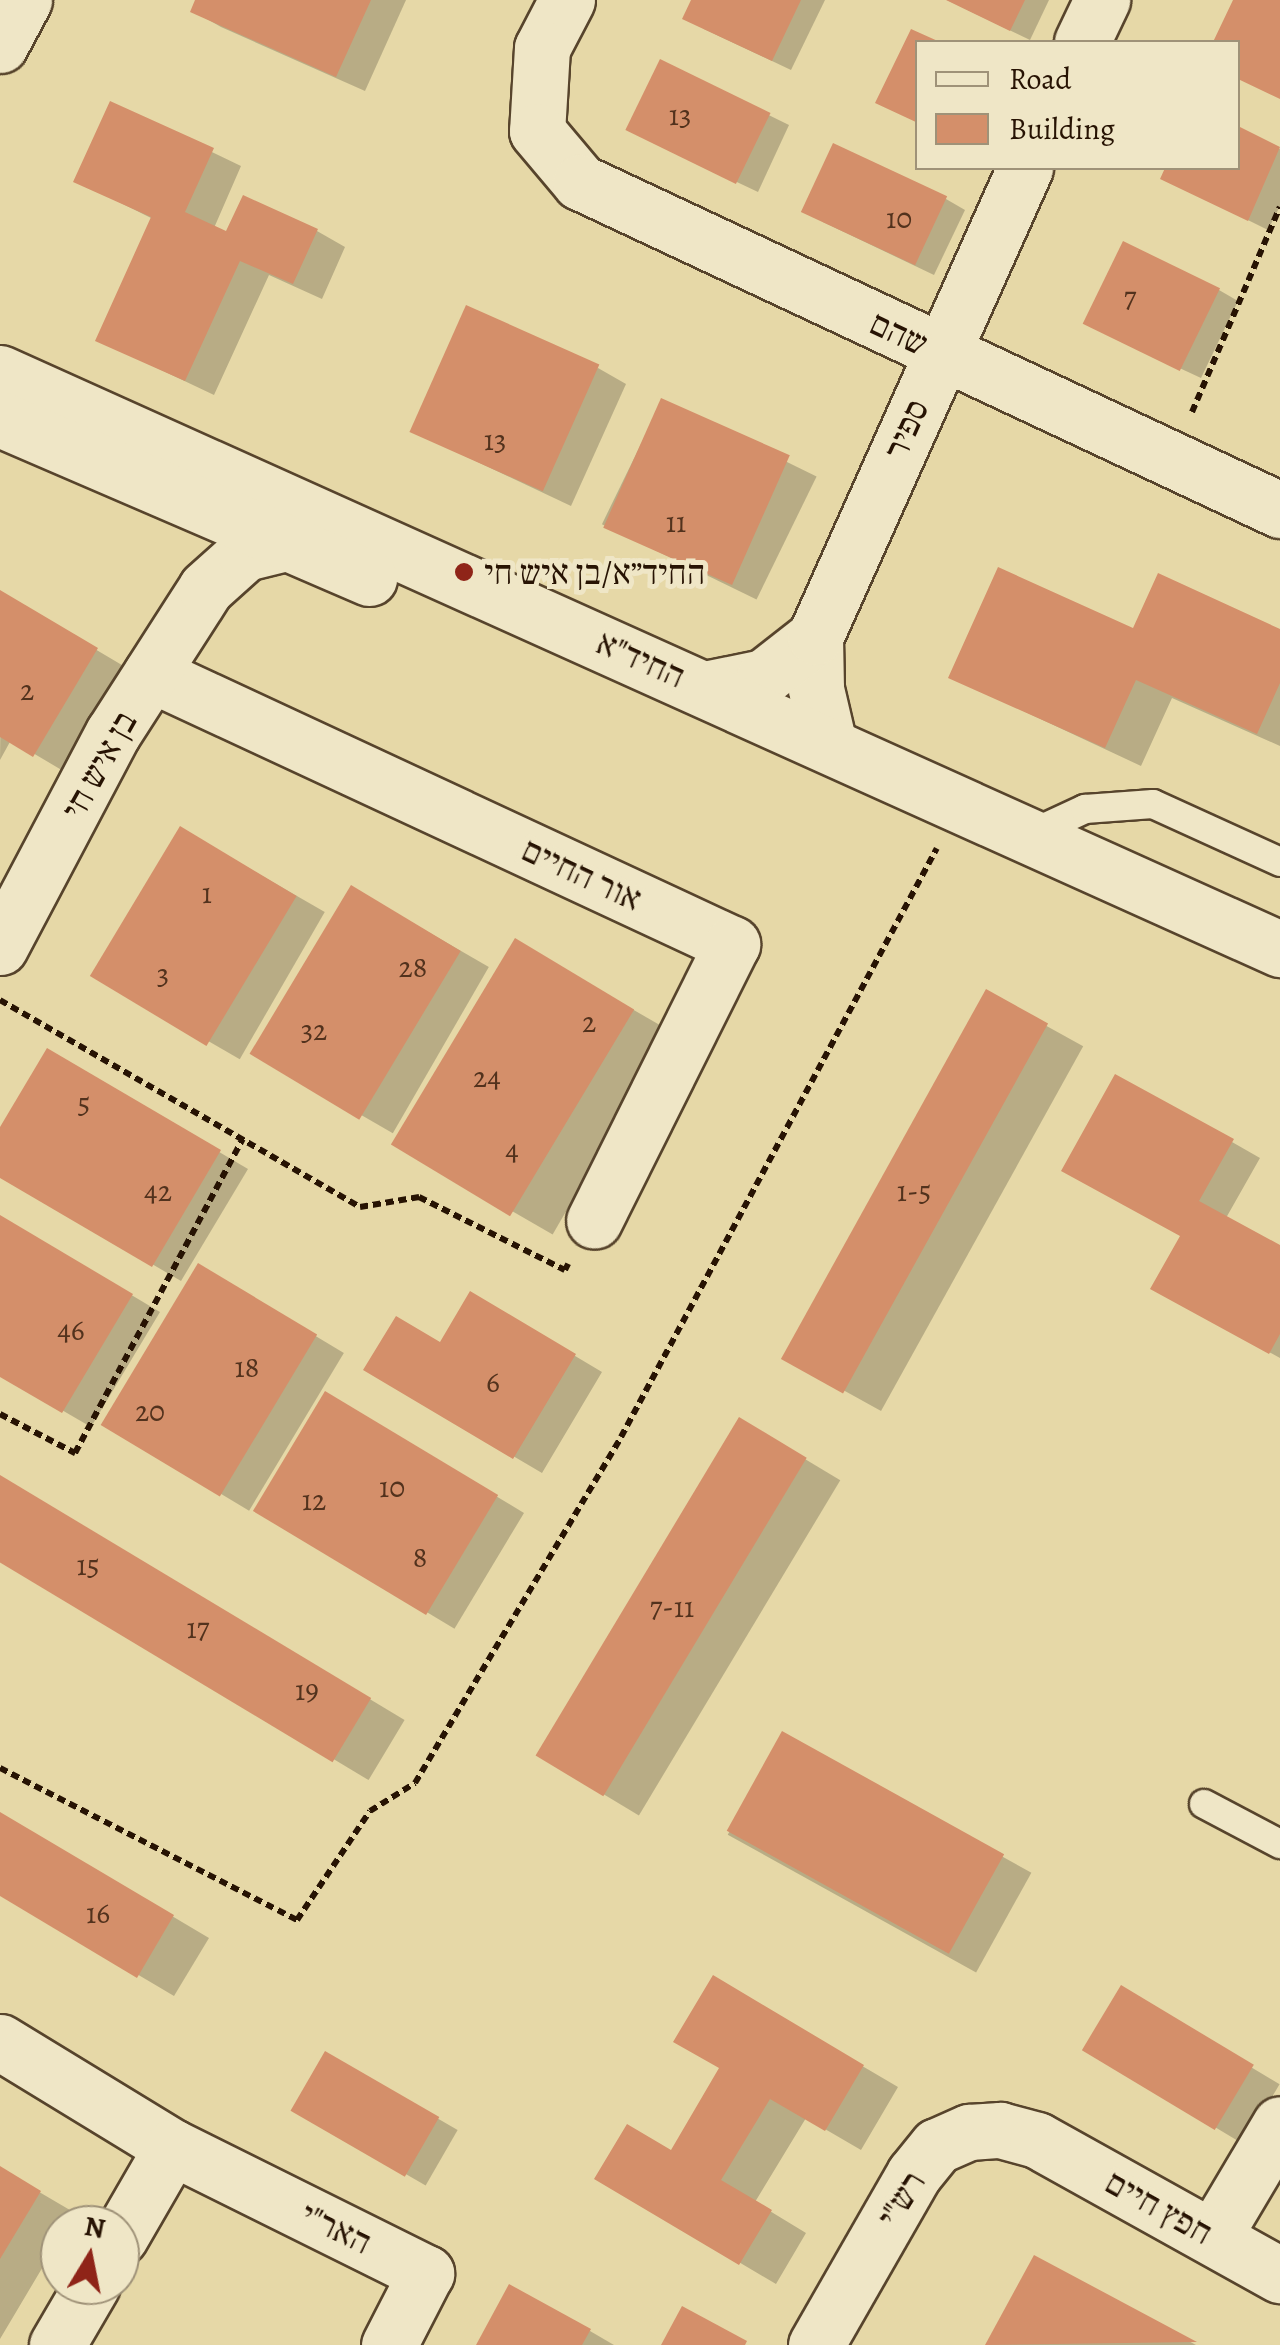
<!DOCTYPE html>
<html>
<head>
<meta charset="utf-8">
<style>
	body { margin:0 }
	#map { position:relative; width:1280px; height:2345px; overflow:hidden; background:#e6d8a7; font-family:Alegreya,"Frank Ruhl Libre",serif }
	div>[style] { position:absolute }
	.shadow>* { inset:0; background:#0003; transform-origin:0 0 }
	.building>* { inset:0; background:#d48f6a; transform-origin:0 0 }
	.path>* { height:6px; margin-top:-3px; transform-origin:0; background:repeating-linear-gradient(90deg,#271303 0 8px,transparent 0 13px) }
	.roads { filter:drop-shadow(2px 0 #57442c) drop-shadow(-2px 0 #57442c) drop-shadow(0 2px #57442c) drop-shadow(0 -2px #57442c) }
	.lane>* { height:28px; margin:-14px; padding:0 14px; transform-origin:14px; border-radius:14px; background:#efe6c6 }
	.street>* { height:55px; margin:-27.5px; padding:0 27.5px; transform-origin:27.5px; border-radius:27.5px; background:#efe6c6 }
	.secondary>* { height:55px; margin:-27.5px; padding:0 27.5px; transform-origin:27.5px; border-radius:27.5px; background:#efe6c6 }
	.dots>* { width:28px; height:28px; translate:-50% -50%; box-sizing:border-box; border:5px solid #efe6c6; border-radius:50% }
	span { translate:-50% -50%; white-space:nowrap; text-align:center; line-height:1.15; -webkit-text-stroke:10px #efe6c6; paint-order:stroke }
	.number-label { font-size:30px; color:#52321d }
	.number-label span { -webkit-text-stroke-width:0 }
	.street-label { font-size:35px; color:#271303 }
	.poi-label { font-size:35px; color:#271303 }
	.left { translate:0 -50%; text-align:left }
	.legend { position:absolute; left:915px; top:40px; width:325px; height:130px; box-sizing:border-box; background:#efe6c6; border:2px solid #9f9278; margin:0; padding:12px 18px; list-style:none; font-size:30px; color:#271303 }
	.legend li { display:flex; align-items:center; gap:20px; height:50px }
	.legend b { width:50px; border:2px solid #9f9278 }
	.north { position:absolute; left:40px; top:2205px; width:100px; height:100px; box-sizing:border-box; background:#efe6c6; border:2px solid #9f9278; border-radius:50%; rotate:10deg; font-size:28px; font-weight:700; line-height:40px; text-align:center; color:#271303 }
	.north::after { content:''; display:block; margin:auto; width:35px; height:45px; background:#8f2418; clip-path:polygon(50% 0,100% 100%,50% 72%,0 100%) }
</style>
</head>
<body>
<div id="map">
	<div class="shadow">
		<i style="clip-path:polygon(198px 0,406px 0,365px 91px,221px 27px,193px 11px)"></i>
		<i style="clip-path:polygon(694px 0,825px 0,791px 70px,704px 29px)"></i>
		<i style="clip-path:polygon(947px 0,1049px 0,1030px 40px)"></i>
		<i style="clip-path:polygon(661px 62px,789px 125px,758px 192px,648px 140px)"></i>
		<i style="clip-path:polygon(112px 104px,241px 166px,214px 228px,228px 234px,317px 231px,345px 247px,322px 299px,269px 275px,214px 395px,98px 340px,153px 219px,77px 181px)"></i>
		<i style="clip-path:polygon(1238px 129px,1280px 149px,1280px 206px,1268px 230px,1163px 178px,1168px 168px,1238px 168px)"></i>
		<i style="clip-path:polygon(946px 199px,965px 210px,934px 275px,823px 222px)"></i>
		<i style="clip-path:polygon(1219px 290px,1238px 301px,1201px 378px,1106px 334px)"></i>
		<i style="clip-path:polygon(598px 368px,626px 384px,571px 506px,412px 431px)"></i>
		<i style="left:662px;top:401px;width:172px;height:137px;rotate:26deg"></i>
		<i style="clip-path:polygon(2px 594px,132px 671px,70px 775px,11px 740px,0 760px)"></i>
		<i style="clip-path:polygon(1134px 631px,1280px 632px,1280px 746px,1172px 698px,1141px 766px,951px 677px)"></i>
		<i style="left:181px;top:829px;width:166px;height:170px;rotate:30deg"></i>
		<i style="left:352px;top:888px;width:158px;height:192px;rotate:30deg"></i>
		<i style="left:516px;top:942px;width:178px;height:235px;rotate:30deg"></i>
		<i style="left:987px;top:993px;width:110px;height:417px;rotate:29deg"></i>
		<i style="clip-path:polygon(48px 1051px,248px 1169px,181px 1281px,0 1175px,0 1132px)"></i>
		<i style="clip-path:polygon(1232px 1142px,1260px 1158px,1226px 1218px,1280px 1248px,1280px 1358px,1181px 1304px,1183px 1236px,1065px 1170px)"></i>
		<i style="clip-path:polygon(0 1217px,160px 1312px,91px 1427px,0 1374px)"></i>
		<i style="left:199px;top:1266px;width:169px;height:184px;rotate:31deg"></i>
		<i style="clip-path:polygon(471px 1294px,602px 1372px,542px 1473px,366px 1370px,441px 1345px)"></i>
		<i style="left:326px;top:1394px;width:231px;height:135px;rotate:31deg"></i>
		<i style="left:740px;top:1420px;width:117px;height:391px;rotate:31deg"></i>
		<i style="left:0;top:1477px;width:472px;height:70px;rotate:31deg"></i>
		<i style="left:783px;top:1735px;width:284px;height:114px;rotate:29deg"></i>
		<i style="clip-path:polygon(0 1814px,209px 1938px,174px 1996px,0 1893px)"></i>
		<i style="clip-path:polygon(714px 1979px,898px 2087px,861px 2150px,806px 2118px,755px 2202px,806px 2233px,776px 2284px,597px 2178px,672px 2153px,723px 2068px)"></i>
		<i style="left:1121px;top:1989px;width:185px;height:70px;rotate:31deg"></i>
		<i style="left:326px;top:2054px;width:152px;height:64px;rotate:30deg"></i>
		<i style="clip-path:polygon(0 2169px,75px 2213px,60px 2225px,60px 2238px,0 2339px)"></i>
		<i style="clip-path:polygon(1035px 2258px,1196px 2345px,988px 2345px)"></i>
		<i style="clip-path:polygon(590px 2331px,614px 2345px,479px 2345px)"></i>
	</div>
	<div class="building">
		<i style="clip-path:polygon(195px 0,371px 0,336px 77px,190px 12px)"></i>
		<i style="clip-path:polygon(691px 0,801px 0,772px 61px,682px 19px)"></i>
		<i style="clip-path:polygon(946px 0,1025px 0,1010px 31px)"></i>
		<i style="clip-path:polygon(1233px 0,1280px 0,1280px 99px,1238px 79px,1238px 42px,1213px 42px)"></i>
		<i style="clip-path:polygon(911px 29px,940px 42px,918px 42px,918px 123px,875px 103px)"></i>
		<i style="left:660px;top:59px;width:123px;height:79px;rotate:26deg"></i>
		<i style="clip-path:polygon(110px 101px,214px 148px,185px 212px,226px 231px,243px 195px,318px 229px,293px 284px,240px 261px,185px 381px,95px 341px,151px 217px,73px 182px)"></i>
		<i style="clip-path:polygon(1238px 126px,1280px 147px,1248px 221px,1160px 179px,1165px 168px,1238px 168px)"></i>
		<i style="left:833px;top:143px;width:126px;height:76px;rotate:25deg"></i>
		<i style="left:1123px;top:241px;width:108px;height:92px;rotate:26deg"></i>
		<i style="left:466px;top:305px;width:146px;height:139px;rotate:24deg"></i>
		<i style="left:661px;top:398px;width:141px;height:142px;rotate:24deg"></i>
		<i style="clip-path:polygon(998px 567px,1133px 628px,1158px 573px,1280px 629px,1280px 683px,1257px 734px,1136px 680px,1105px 748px,948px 678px)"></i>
		<i style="clip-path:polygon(0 590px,98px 648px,33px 757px,0 737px)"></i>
		<i style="left:180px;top:826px;width:136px;height:175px;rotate:31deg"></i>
		<i style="left:351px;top:885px;width:128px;height:197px;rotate:31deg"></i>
		<i style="left:515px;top:938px;width:139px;height:241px;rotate:31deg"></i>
		<i style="left:986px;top:989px;width:71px;height:423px;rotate:29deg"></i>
		<i style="clip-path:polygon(47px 1048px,221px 1150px,152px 1267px,0 1178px,0 1127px)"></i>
		<i style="clip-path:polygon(1115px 1074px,1234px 1139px,1199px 1201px,1280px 1245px,1280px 1334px,1269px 1354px,1150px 1289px,1180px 1236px,1061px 1171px)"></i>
		<i style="clip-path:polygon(0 1215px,133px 1294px,62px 1413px,0 1377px)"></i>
		<i style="left:198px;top:1263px;width:139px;height:189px;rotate:31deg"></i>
		<i style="clip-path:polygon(470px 1291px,576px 1354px,513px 1459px,363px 1370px,396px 1316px,440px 1342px)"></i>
		<i style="left:325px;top:1391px;width:202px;height:140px;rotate:31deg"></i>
		<i style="left:739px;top:1417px;width:79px;height:395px;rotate:31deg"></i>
		<i style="left:0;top:1475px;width:433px;height:75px;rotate:31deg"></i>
		<i style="left:782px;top:1731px;width:254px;height:114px;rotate:29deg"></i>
		<i style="clip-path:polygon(0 1812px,174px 1915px,137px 1978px,0 1896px)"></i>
		<i style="clip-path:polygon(713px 1975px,864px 2065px,825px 2131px,770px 2099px,721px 2180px,772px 2210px,739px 2265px,594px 2179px,627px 2124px,671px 2150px,719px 2068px,673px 2042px)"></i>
		<i style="left:1121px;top:1985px;width:155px;height:76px;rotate:31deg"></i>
		<i style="left:325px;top:2051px;width:132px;height:69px;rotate:30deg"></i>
		<i style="clip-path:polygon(0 2166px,41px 2191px,0 2259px)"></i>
		<i style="clip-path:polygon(1034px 2255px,1094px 2287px,1197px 2342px,985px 2345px)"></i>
		<i style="clip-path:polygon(509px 2284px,591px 2329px,582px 2345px,476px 2345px)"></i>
		<i style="clip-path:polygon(682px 2306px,747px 2341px,745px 2345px,661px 2345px)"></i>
	</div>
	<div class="path">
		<i style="left:1192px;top:412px;width:223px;rotate:-66.8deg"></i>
		<i style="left:0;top:1000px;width:415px;rotate:29.9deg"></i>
		<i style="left:360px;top:1207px;width:60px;rotate:-9.6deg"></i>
		<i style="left:419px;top:1197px;width:163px;rotate:26.6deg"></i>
		<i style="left:565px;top:1270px;width:7px;rotate:-63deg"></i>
		<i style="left:0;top:1414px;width:85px;rotate:27.5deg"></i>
		<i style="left:75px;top:1453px;width:356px;rotate:-61.9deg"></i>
		<i style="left:0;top:1768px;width:334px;rotate:27.1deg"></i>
		<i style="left:297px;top:1920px;width:131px;rotate:-56.2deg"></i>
		<i style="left:370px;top:1811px;width:53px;rotate:-31.9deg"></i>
		<i style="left:415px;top:1783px;width:403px;rotate:-59.2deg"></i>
		<i style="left:621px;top:1437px;width:668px;rotate:-61.79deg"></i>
	</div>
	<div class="roads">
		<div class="lane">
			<i style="left:1031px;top:834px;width:60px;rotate:-24.8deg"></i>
			<i style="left:1085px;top:809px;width:68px;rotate:-4.2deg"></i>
			<i style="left:1153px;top:804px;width:140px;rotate:24.5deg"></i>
			<i style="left:1204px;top:1804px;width:86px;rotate:27.8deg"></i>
		</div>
		<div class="street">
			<i style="left:567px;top:0;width:54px;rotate:117.5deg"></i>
			<i style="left:542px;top:48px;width:83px;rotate:93.4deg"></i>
			<i style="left:537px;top:131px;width:67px;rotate:49.9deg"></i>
			<i style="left:580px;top:182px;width:773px;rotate:25.11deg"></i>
			<i style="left:1082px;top:42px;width:47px;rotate:-64.5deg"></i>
			<i style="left:815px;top:637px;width:52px;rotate:88.9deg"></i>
			<i style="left:816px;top:689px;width:57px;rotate:76.9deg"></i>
			<i style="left:151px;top:674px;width:641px;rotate:24.93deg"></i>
			<i style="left:732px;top:944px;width:309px;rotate:116.5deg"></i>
			<i style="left:705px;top:689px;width:60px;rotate:-11.5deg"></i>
			<i style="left:764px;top:677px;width:65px;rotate:-38.1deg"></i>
			<i style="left:815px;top:637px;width:514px;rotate:-65.88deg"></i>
			<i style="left:0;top:947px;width:242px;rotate:-62.2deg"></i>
			<i style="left:113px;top:733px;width:172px;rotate:-57.3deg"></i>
			<i style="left:206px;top:588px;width:52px;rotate:-41.9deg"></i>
			<i style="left:245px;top:553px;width:46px;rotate:-13.7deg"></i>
			<i style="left:0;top:2042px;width:202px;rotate:31.4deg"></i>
			<i style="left:172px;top:2147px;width:104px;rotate:120deg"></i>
			<i style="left:172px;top:2147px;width:284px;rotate:26.4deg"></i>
			<i style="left:426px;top:2273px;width:81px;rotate:117.2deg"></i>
			<i style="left:1213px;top:2237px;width:131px;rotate:-59.3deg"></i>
			<i style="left:57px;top:2345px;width:69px;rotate:-59.7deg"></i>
			<i style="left:816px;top:2345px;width:197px;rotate:-60.2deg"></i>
			<i style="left:914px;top:2174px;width:36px;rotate:-51deg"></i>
			<i style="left:937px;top:2146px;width:35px;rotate:-24deg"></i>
			<i style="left:969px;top:2132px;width:31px;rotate:-4deg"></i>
			<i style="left:1000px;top:2130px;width:38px;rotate:15deg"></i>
			<i style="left:1037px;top:2140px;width:278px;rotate:29.1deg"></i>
		</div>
		<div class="secondary">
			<i style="left:0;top:45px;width:51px;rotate:-61.9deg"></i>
			<i style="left:0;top:373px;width:1404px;rotate:24.23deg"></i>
			<i style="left:0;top:419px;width:402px;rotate:23.3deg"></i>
		</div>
	</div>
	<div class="dots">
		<i style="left:464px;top:572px;background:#8f2418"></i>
	</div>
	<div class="number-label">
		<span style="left:680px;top:115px">13</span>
		<span style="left:899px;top:218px">10</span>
		<span style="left:1130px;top:297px">7</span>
		<span style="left:495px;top:440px">13</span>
		<span style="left:676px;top:522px">11</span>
		<span style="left:27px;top:690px">2</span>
		<span style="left:207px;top:893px">1</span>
		<span style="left:413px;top:967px">28</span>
		<span style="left:163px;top:974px">3</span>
		<span style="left:589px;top:1022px">2</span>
		<span style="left:314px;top:1030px">32</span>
		<span style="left:487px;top:1077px">24</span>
		<span style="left:84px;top:1103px">5</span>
		<span style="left:512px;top:1150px">4</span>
		<span style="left:158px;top:1191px">42</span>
		<span style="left:914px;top:1191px">1-5</span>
		<span style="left:71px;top:1330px">46</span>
		<span style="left:247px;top:1367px">18</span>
		<span style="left:493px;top:1382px">6</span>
		<span style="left:150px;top:1411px">20</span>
		<span style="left:392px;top:1487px">10</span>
		<span style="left:314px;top:1500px">12</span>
		<span style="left:420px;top:1557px">8</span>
		<span style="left:88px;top:1565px">15</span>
		<span style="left:672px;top:1607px">7-11</span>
		<span style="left:198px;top:1628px">17</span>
		<span style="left:307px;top:1690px">19</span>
		<span style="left:98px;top:1913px">16</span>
	</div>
	<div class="street-label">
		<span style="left:899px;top:333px;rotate:25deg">שהם</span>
		<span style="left:906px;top:429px;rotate:-66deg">ספיר</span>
		<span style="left:641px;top:659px;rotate:24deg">החיד"א</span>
		<span style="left:99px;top:765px;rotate:-61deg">בן איש חי</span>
		<span style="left:582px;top:874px;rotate:25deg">אור החיים</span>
		<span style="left:901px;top:2199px;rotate:-58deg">רש"י</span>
		<span style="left:1159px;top:2207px;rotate:29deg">חפץ חיים</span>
		<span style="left:336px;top:2228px;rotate:26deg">האר"י</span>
	</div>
	<div class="poi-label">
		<span class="left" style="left:484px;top:572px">החיד״א/בן איש חי</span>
	</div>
	<ul class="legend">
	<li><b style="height:12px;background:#efe6c6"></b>Road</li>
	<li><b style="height:28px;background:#d48f6a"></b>Building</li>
	</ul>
	<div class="north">N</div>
</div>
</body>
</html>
